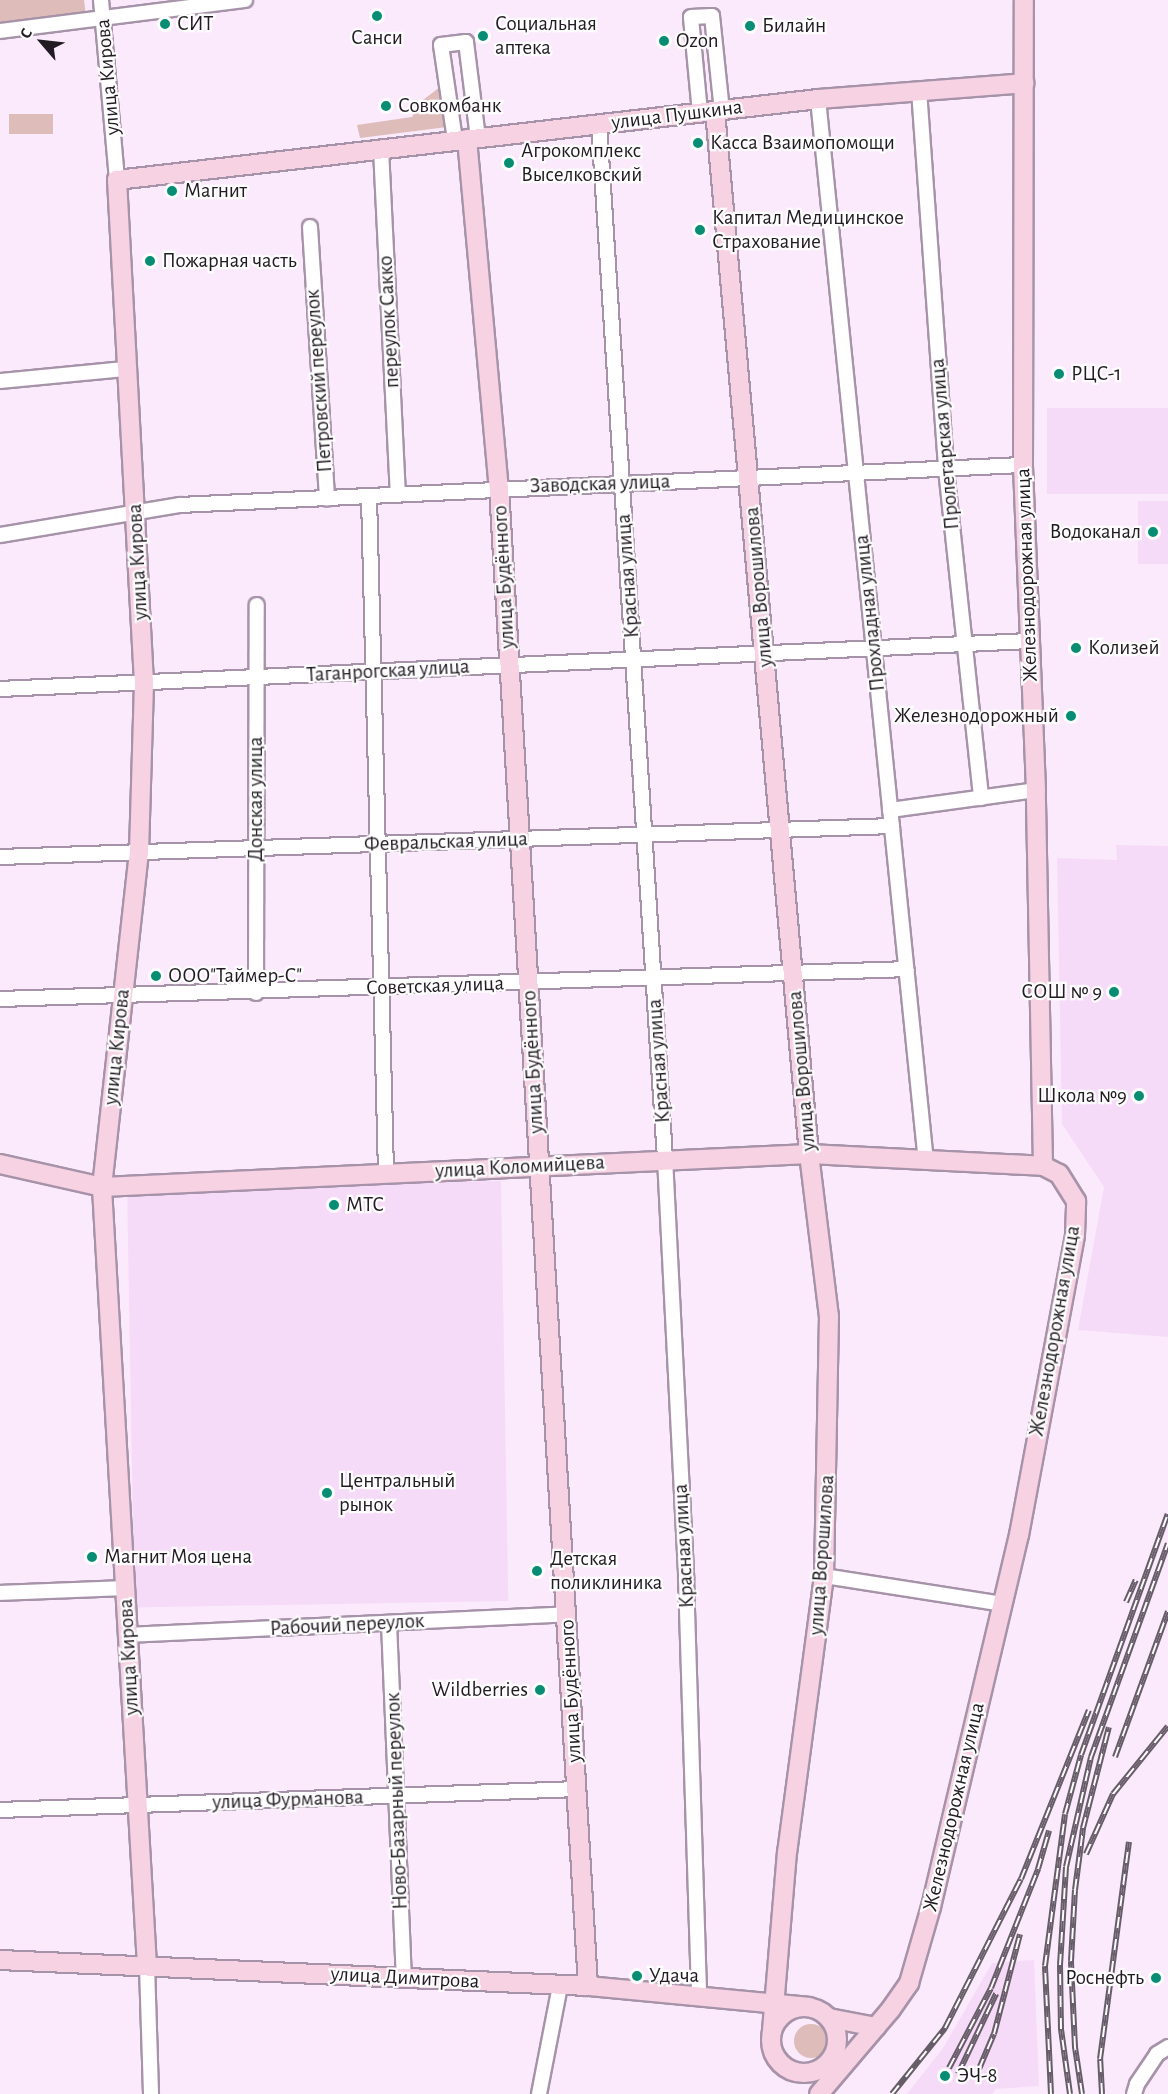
<!DOCTYPE html>
<html>
<head>
<meta charset="utf-8">
<style>
	body { margin:0 }
	#map { position:relative; width:1168px; height:2094px; overflow:hidden; background:#fbeafc; font-family:"Alegreya Sans",sans-serif }
	div>[style] { position:absolute }
	.built>* { inset:0; background:#f6dbf8; transform-origin:0 0 }
	.green>* { inset:0; background:#ddbcb9; transform-origin:0 0 }
	.round { border-radius:50% }
	.roads { filter:drop-shadow(2px 0 #a793a9) drop-shadow(-2px 0 #a793a9) drop-shadow(0 2px #a793a9) drop-shadow(0 -2px #a793a9) }
	.street>* { height:14px; margin:-7px; padding:0 7px; transform-origin:7px; border-radius:7px; background:#fff }
	.secondary>* { height:18px; margin:-9px; padding:0 9px; transform-origin:9px; border-radius:9px; background:#f7d2e3 }
	.secondary>.ring { margin:-9px; padding:0; box-sizing:content-box; background:none; border:18px solid #f7d2e3; border-radius:50% }
	.rail>* { height:6px; margin-top:-3px; transform-origin:0; background:repeating-linear-gradient(90deg,#fdfdfd 0 11px,#675d68 0 22px); box-sizing:border-box; border-block:2px solid #675d68 }
	.dots>* { width:16px; height:16px; translate:-50% -50%; box-sizing:border-box; border:3px solid #fdfdfd; border-radius:50% }
	span { translate:-50% -50%; white-space:nowrap; text-align:center; line-height:1.15; -webkit-text-stroke:4.5px #fdfdfd; paint-order:stroke }
	.poi-label { font-size:21px; color:#221b23 }
	.left { translate:0 -50%; text-align:left }
	.right { translate:-100% -50%; text-align:right }
	.street-label { font-size:21px; color:#221b23 }
	.north { position:absolute; left:12px; top:12px; width:60px; height:60px; -webkit-text-stroke:4px #fdfdfd; paint-order:stroke; rotate:298deg; font-size:16px; font-weight:700; line-height:24px; text-align:center; color:#221b23 }
	.north::after { content:''; display:block; margin:auto; width:21px; height:27px; background:#221b23; clip-path:polygon(50% 0,100% 100%,50% 72%,0 100%) }
</style>
</head>
<body>
<div id="map">
	<div class="built">
		<i style="left:1168px;top:408px;width:86px;height:121px;rotate:90deg"></i>
		<i style="left:1138px;top:501px;width:30px;height:63px"></i>
		<i style="clip-path:polygon(1116px 845px,1168px 846px,1168px 1337px,1078px 1330px,1104px 1187px,1062px 1124px,1057px 858px,1117px 860px)"></i>
		<i style="left:501px;top:1181px;width:420px;height:374px;rotate:89deg"></i>
		<i style="clip-path:polygon(1034px 1960px,1039px 2086px,996px 2089px,992px 2094px,907px 2094px,943px 2048px,992px 1963px)"></i>
	</div>
	<div class="green">
		<i style="clip-path:polygon(0 0,84px 0,86px 16px,0 27px)"></i>
		<i style="clip-path:polygon(440px 87px,447px 127px,360px 138px,357px 125px,412px 117px,419px 103px)"></i>
		<i style="left:53px;top:114px;width:20px;height:44px;rotate:90deg"></i>
		<i class="round" style="left:794px;top:2024px;width:34px;height:34px"></i>
	</div>
	<div class="roads">
		<div class="street">
			<i style="left:101px;top:0;width:181px;rotate:84.9deg"></i>
			<i style="left:0;top:31px;width:247px;rotate:-7.2deg"></i>
			<i style="left:919px;top:90px;width:380px;rotate:85.9deg"></i>
			<i style="left:946px;top:469px;width:331px;rotate:83.9deg"></i>
			<i style="left:818px;top:99px;width:1068px;rotate:84.2deg"></i>
			<i style="left:700px;top:113px;width:96px;rotate:-95.4deg"></i>
			<i style="left:691px;top:17px;width:21px;rotate:-3deg"></i>
			<i style="left:712px;top:16px;width:96px;rotate:84deg"></i>
			<i style="left:599px;top:124px;width:1036px;rotate:86.35deg"></i>
			<i style="left:665px;top:1158px;width:421px;rotate:87.1deg"></i>
			<i style="left:686px;top:1578px;width:420px;rotate:88.2deg"></i>
			<i style="left:455px;top:140px;width:96px;rotate:-98.4deg"></i>
			<i style="left:441px;top:45px;width:25px;rotate:-7deg"></i>
			<i style="left:466px;top:42px;width:97px;rotate:82.9deg"></i>
			<i style="left:381px;top:149px;width:345px;rotate:87.2deg"></i>
			<i style="left:310px;top:227px;width:272px;rotate:86.4deg"></i>
			<i style="left:0;top:381px;width:126px;rotate:-5.5deg"></i>
			<i style="left:369px;top:496px;width:678px;rotate:88.56deg"></i>
			<i style="left:0;top:535px;width:182px;rotate:-9.5deg"></i>
			<i style="left:180px;top:505px;width:844px;rotate:-2.72deg"></i>
			<i style="left:0;top:689px;width:1029px;rotate:-2.67deg"></i>
			<i style="left:890px;top:810px;width:147px;rotate:-7.8deg"></i>
			<i style="left:0;top:857px;width:893px;rotate:-1.99deg"></i>
			<i style="left:256px;top:993px;width:388px;rotate:-89.9deg"></i>
			<i style="left:0;top:999px;width:907px;rotate:-1.89deg"></i>
			<i style="left:824px;top:1576px;width:180px;rotate:8.9deg"></i>
			<i style="left:0;top:1593px;width:125px;rotate:-2.3deg"></i>
			<i style="left:389px;top:1623px;width:355px;rotate:87.6deg"></i>
			<i style="left:128px;top:1635px;width:439px;rotate:-2.7deg"></i>
			<i style="left:0;top:1810px;width:577px;rotate:-2.08deg"></i>
			<i style="left:147px;top:1966px;width:128px;rotate:88.2deg"></i>
			<i style="left:539px;top:2094px;width:110px;rotate:-79deg"></i>
			<i style="left:1134px;top:2094px;width:10px;rotate:-73deg"></i>
			<i style="left:1137px;top:2084px;width:36px;rotate:-56deg"></i>
			<i style="left:1157px;top:2054px;width:13px;rotate:-32deg"></i>
		</div>
		<div class="secondary">
			<i style="left:715px;top:111px;width:1047px;rotate:84.85deg"></i>
			<i style="left:809px;top:1154px;width:163px;rotate:83deg"></i>
			<i style="left:829px;top:1316px;width:260px;rotate:91.1deg"></i>
			<i style="left:824px;top:1576px;width:278px;rotate:97.6deg"></i>
			<i style="left:787px;top:1852px;width:179px;rotate:94.8deg"></i>
			<i style="left:467px;top:139px;width:350px;rotate:84.8deg"></i>
			<i style="left:499px;top:488px;width:1501px;rotate:86.6deg"></i>
			<i style="left:0;top:1164px;width:105px;rotate:12.7deg"></i>
			<i style="left:102px;top:1187px;width:708px;rotate:-2.67deg"></i>
			<i style="left:809px;top:1154px;width:234px;rotate:2.9deg"></i>
			<i style="left:0;top:1960px;width:589px;rotate:2.53deg"></i>
			<i style="left:588px;top:1986px;width:222px;rotate:5.4deg"></i>
			<i style="left:147px;top:1966px;width:780px;rotate:-93.31deg"></i>
			<i style="left:102px;top:1187px;width:337px;rotate:-83.7deg"></i>
			<i style="left:139px;top:852px;width:169px;rotate:-88.3deg"></i>
			<i style="left:144px;top:683px;width:504px;rotate:-93.07deg"></i>
			<i style="left:117px;top:180px;width:706px;rotate:-6.59deg"></i>
			<i style="left:818px;top:99px;width:207px;rotate:-4.4deg"></i>
			<i class="ring" style="left:771px;top:2007px;width:48px;height:48px"></i>
			<i style="left:829px;top:2018px;width:48px;rotate:10.8deg"></i>
			<i style="left:819px;top:2094px;width:111px;rotate:-49.7deg"></i>
			<i style="left:891px;top:2009px;width:32px;rotate:-55deg"></i>
			<i style="left:909px;top:1983px;width:79px;rotate:-73.9deg"></i>
			<i style="left:931px;top:1907px;width:382px;rotate:-76.7deg"></i>
			<i style="left:1019px;top:1535px;width:305px;rotate:-79.4deg"></i>
			<i style="left:1075px;top:1235px;width:34px;rotate:-88deg"></i>
			<i style="left:1076px;top:1201px;width:32px;rotate:-122deg"></i>
			<i style="left:1059px;top:1174px;width:18px;rotate:-153deg"></i>
			<i style="left:1043px;top:1166px;width:376px;rotate:-91.1deg"></i>
			<i style="left:1036px;top:790px;width:325px;rotate:-92.3deg"></i>
			<i style="left:1023px;top:465px;width:465px;rotate:-89.9deg"></i>
		</div>
	</div>
	<div class="rail">
		<i style="left:1126px;top:1602px;width:24px;rotate:-66deg"></i>
		<i style="left:1115px;top:1757px;width:155px;rotate:-70deg"></i>
		<i style="left:1086px;top:1854px;width:66px;rotate:-65.8deg"></i>
		<i style="left:1113px;top:1794px;width:87px;rotate:-51deg"></i>
		<i style="left:949px;top:2068px;width:90px;rotate:-62.3deg"></i>
		<i style="left:991px;top:1988px;width:128px;rotate:-68.4deg"></i>
		<i style="left:1038px;top:1869px;width:40px;rotate:-74deg"></i>
		<i style="left:979px;top:2069px;width:38px;rotate:-67deg"></i>
		<i style="left:994px;top:2034px;width:103px;rotate:-75.4deg"></i>
		<i style="left:958px;top:2074px;width:89px;rotate:-64.6deg"></i>
		<i style="left:892px;top:2094px;width:85px;rotate:-51.2deg"></i>
		<i style="left:945px;top:2028px;width:167px;rotate:-63deg"></i>
		<i style="left:1021px;top:1879px;width:182px;rotate:-68.1deg"></i>
		<i style="left:1051px;top:2094px;width:128px;rotate:-92.7deg"></i>
		<i style="left:1045px;top:1966px;width:153px;rotate:-82.5deg"></i>
		<i style="left:1065px;top:1814px;width:61px;rotate:-74.8deg"></i>
		<i style="left:1081px;top:1755px;width:256px;rotate:-70.2deg"></i>
		<i style="left:1070px;top:2094px;width:66px;rotate:-97.9deg"></i>
		<i style="left:1061px;top:2029px;width:64px;rotate:-90.9deg"></i>
		<i style="left:1060px;top:1965px;width:98px;rotate:-86.5deg"></i>
		<i style="left:1066px;top:1867px;width:113px;rotate:-77.2deg"></i>
		<i style="left:1091px;top:1757px;width:227px;rotate:-70.2deg"></i>
		<i style="left:1082px;top:2094px;width:48px;rotate:-98.5deg"></i>
		<i style="left:1075px;top:2047px;width:86px;rotate:-92.7deg"></i>
		<i style="left:1071px;top:1961px;width:71px;rotate:-86.8deg"></i>
		<i style="left:1075px;top:1890px;width:63px;rotate:-82.6deg"></i>
		<i style="left:1083px;top:1828px;width:104px;rotate:-75.6deg"></i>
		<i style="left:1102px;top:2094px;width:35px;rotate:-93deg"></i>
		<i style="left:1100px;top:2059px;width:219px;rotate:-82.4deg"></i>
	</div>
	<div class="dots">
		<i style="left:377px;top:16px;background:#068d74"></i>
		<i style="left:165px;top:24px;background:#068d74"></i>
		<i style="left:750px;top:26px;background:#068d74"></i>
		<i style="left:483px;top:36px;background:#068d74"></i>
		<i style="left:664px;top:41px;background:#068d74"></i>
		<i style="left:386px;top:106px;background:#068d74"></i>
		<i style="left:698px;top:143px;background:#068d74"></i>
		<i style="left:509px;top:163px;background:#068d74"></i>
		<i style="left:172px;top:191px;background:#068d74"></i>
		<i style="left:700px;top:230px;background:#068d74"></i>
		<i style="left:150px;top:261px;background:#068d74"></i>
		<i style="left:1059px;top:374px;background:#068d74"></i>
		<i style="left:1153px;top:532px;background:#068d74"></i>
		<i style="left:1076px;top:648px;background:#068d74"></i>
		<i style="left:1071px;top:716px;background:#068d74"></i>
		<i style="left:156px;top:976px;background:#068d74"></i>
		<i style="left:1114px;top:992px;background:#068d74"></i>
		<i style="left:1139px;top:1096px;background:#068d74"></i>
		<i style="left:334px;top:1205px;background:#068d74"></i>
		<i style="left:327px;top:1493px;background:#068d74"></i>
		<i style="left:92px;top:1557px;background:#068d74"></i>
		<i style="left:537px;top:1571px;background:#068d74"></i>
		<i style="left:540px;top:1690px;background:#068d74"></i>
		<i style="left:637px;top:1976px;background:#068d74"></i>
		<i style="left:1156px;top:1978px;background:#068d74"></i>
		<i style="left:945px;top:2076px;background:#068d74"></i>
	</div>
	<div class="poi-label">
		<span class="left" style="left:177px;top:24px">СИТ</span>
		<span class="left" style="left:495px;top:36px">Социальная<br>аптека</span>
		<span class="left" style="left:762px;top:26px">Билайн</span>
		<span style="left:377px;top:38px">Санси</span>
		<span class="left" style="left:676px;top:41px">Ozon</span>
		<span class="left" style="left:398px;top:106px">Совкомбанк</span>
		<span class="left" style="left:710px;top:143px">Касса Взаимопомощи</span>
		<span class="left" style="left:521px;top:163px">Агрокомплекс<br>Выселковский</span>
		<span class="left" style="left:184px;top:191px">Магнит</span>
		<span class="left" style="left:712px;top:230px">Капитал Медицинское<br>Страхование</span>
		<span class="left" style="left:162px;top:261px">Пожарная часть</span>
		<span class="left" style="left:1071px;top:374px">РЦС-1</span>
		<span class="right" style="left:1141px;top:532px">Водоканал</span>
		<span class="left" style="left:1088px;top:648px">Колизей</span>
		<span class="right" style="left:1059px;top:716px">Железнодорожный</span>
		<span class="left" style="left:168px;top:976px">ООО"Таймер-С"</span>
		<span class="right" style="left:1102px;top:992px">СОШ № 9</span>
		<span class="right" style="left:1127px;top:1096px">Школа №9</span>
		<span class="left" style="left:346px;top:1205px">МТС</span>
		<span class="left" style="left:339px;top:1493px">Центральный<br>рынок</span>
		<span class="left" style="left:104px;top:1557px">Магнит Моя цена</span>
		<span class="left" style="left:550px;top:1571px">Детская<br>поликлиника</span>
		<span class="right" style="left:528px;top:1690px">Wildberries</span>
		<span class="left" style="left:649px;top:1976px">Удача</span>
		<span class="right" style="left:1144px;top:1978px">Роснефть</span>
		<span class="left" style="left:957px;top:2076px">ЭЧ-8</span>
	</div>
	<div class="street-label">
		<span style="left:108px;top:77px;rotate:-95deg">улица Кирова</span>
		<span style="left:677px;top:115px;rotate:-7deg">улица Пушкина</span>
		<span style="left:389px;top:322px;rotate:-93deg">переулок Сакко</span>
		<span style="left:319px;top:381px;rotate:-94deg">Петровский переулок</span>
		<span style="left:945px;top:444px;rotate:-95deg">Пролетарская улица</span>
		<span style="left:600px;top:484px;rotate:-2deg">Заводская улица</span>
		<span style="left:138px;top:562px;rotate:-93deg">улица Кирова</span>
		<span style="left:1027px;top:575px;rotate:-92deg">Железнодорожная улица</span>
		<span style="left:628px;top:576px;rotate:-94deg">Красная улица</span>
		<span style="left:504px;top:577px;rotate:-93deg">улица Будённого</span>
		<span style="left:759px;top:587px;rotate:-95deg">улица Ворошилова</span>
		<span style="left:870px;top:613px;rotate:-96deg">Прохладная улица</span>
		<span style="left:388px;top:671px;rotate:-3deg">Таганрогская улица</span>
		<span style="left:256px;top:799px;rotate:-90deg">Донская улица</span>
		<span style="left:446px;top:842px;rotate:-2deg">Февральская улица</span>
		<span style="left:435px;top:986px;rotate:-2deg">Советская улица</span>
		<span style="left:117px;top:1047px;rotate:-84deg">улица Кирова</span>
		<span style="left:659px;top:1061px;rotate:-94deg">Красная улица</span>
		<span style="left:533px;top:1062px;rotate:-93deg">улица Будённого</span>
		<span style="left:802px;top:1071px;rotate:-95deg">улица Ворошилова</span>
		<span style="left:520px;top:1167px;rotate:-3deg">улица Коломийцева</span>
		<span style="left:1055px;top:1331px;rotate:-80deg">Железнодорожная улица</span>
		<span style="left:684px;top:1546px;rotate:-93deg">Красная улица</span>
		<span style="left:822px;top:1555px;rotate:-86deg">улица Ворошилова</span>
		<span style="left:347px;top:1625px;rotate:-3deg">Рабочий переулок</span>
		<span style="left:129px;top:1657px;rotate:-93deg">улица Кирова</span>
		<span style="left:571px;top:1691px;rotate:-93deg">улица Будённого</span>
		<span style="left:288px;top:1800px;rotate:-2deg">улица Фурманова</span>
		<span style="left:397px;top:1801px;rotate:-92deg">Ново-Базарный переулок</span>
		<span style="left:954px;top:1807px;rotate:-77deg">Железнодорожная улица</span>
		<span style="left:405px;top:1978px;rotate:3deg">улица Димитрова</span>
	</div>
	<div class="north">С</div>
</div>
</body>
</html>
